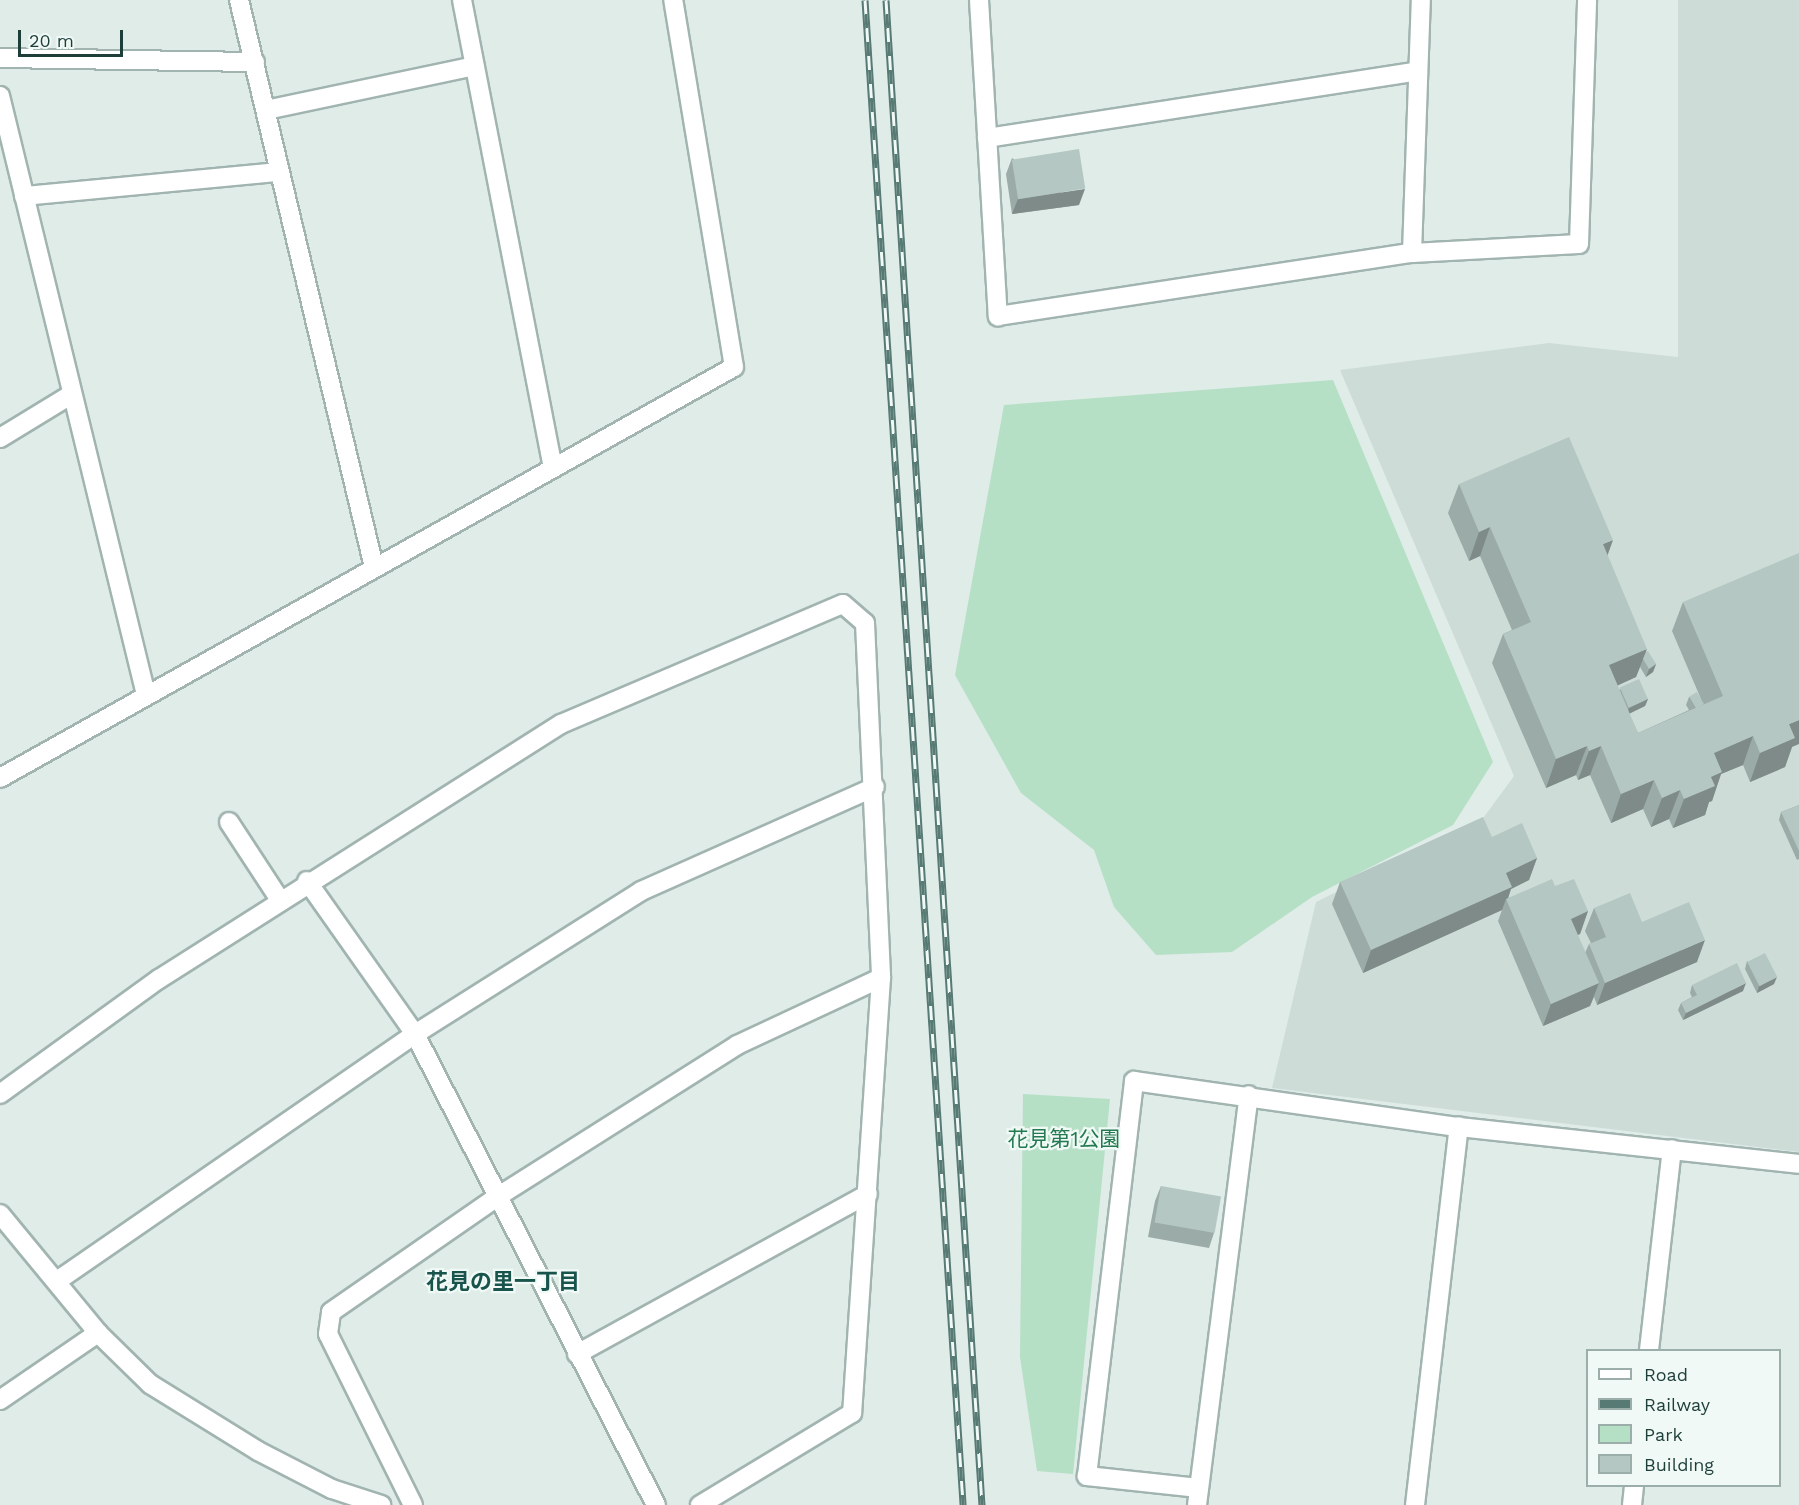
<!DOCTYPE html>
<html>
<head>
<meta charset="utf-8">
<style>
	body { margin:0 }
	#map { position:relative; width:1799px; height:1505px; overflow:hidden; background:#dfece8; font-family:"Work Sans","Noto Sans JP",sans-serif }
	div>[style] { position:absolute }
	.built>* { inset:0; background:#cddcd7 }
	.green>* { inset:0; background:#b5e0c6 }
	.roads { filter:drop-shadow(2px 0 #a1b4b0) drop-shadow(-2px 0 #a1b4b0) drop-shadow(0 2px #a1b4b0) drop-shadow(0 -2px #a1b4b0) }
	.street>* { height:18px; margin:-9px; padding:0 9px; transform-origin:9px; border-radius:9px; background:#fff }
	.rail>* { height:7px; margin-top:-3.5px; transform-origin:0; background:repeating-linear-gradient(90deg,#f0f9f5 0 14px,#587a75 0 28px); box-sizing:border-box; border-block:2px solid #587a75 }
	.wall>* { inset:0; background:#9baba7 }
	.shaded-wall>* { inset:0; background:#7e8b88 }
	.building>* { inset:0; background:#b4c7c2; transform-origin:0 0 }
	span { translate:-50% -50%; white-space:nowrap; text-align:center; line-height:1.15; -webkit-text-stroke:4.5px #f0f9f5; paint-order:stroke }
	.park-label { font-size:21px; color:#247a50 }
	.neighbourhood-label { font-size:22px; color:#18534c; font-weight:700 }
	.legend { position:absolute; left:1586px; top:1349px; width:195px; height:138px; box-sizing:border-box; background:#f0f9f5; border:2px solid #9caeaa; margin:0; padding:8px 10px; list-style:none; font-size:18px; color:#1e3e3a }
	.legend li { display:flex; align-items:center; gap:12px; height:30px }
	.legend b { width:30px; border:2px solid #9caeaa }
	.scale { position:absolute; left:18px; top:30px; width:105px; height:27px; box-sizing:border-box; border:3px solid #1e3e3a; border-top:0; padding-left:8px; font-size:18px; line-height:21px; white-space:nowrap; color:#1e3e3a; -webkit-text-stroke:4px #f0f9f5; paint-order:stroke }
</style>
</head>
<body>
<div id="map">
	<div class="built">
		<i style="clip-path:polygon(1678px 0,1799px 0,1799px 1152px,1272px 1088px,1316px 902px,1481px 821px,1514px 776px,1340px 370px,1549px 343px,1678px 357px)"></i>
	</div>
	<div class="green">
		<i style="clip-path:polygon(1333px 380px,1493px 762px,1453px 825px,1312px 897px,1232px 952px,1156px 955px,1114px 907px,1094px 850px,1021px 793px,955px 675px,1004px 405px)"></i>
		<i style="clip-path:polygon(1023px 1094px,1110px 1099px,1073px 1474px,1037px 1471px,1020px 1357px)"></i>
	</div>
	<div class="roads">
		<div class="street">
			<i style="left:239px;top:0;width:583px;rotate:76.61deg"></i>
			<i style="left:462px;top:0;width:475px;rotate:79deg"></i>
			<i style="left:979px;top:0;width:317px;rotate:86.6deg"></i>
			<i style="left:998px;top:316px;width:419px;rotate:-8.7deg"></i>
			<i style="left:1412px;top:253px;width:167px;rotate:-3.1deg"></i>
			<i style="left:1579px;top:244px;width:244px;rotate:-88.1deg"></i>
			<i style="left:0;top:58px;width:255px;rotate:0.9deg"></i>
			<i style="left:0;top:96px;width:617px;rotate:76.3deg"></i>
			<i style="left:266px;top:110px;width:213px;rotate:-11.9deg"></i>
			<i style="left:987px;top:138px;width:436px;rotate:-8.8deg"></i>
			<i style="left:24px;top:196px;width:255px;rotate:-5.4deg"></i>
			<i style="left:1412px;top:253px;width:253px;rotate:-88deg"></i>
			<i style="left:0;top:438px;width:84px;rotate:-31.4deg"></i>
			<i style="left:0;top:778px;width:841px;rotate:-29.25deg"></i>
			<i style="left:734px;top:367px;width:372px;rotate:-99.4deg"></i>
			<i style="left:229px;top:822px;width:93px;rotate:56.8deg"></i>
			<i style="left:307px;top:881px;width:187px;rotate:54.8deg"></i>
			<i style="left:415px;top:1034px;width:529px;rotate:62.9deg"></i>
			<i style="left:0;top:1094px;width:196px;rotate:-35.9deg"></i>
			<i style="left:159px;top:979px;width:476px;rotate:-32.4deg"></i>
			<i style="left:561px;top:724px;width:306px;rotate:-23.1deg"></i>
			<i style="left:843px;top:604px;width:29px;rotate:41deg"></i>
			<i style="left:865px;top:623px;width:355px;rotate:87.4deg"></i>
			<i style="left:881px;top:978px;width:436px;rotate:93.8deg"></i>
			<i style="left:852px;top:1413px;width:178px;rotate:148.8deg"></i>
			<i style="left:0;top:1214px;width:154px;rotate:50.5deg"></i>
			<i style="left:98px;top:1333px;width:73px;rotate:44.4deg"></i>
			<i style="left:150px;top:1384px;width:127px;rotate:31.8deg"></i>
			<i style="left:258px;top:1451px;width:83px;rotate:27.2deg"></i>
			<i style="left:332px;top:1489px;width:52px;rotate:18.1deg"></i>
			<i style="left:57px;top:1281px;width:435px;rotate:-34.6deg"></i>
			<i style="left:415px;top:1034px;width:267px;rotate:-32.3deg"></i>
			<i style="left:641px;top:891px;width:256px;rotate:-24deg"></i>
			<i style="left:1649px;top:1350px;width:202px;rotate:-83.5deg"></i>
			<i style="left:577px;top:1354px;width:332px;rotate:-28.8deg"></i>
			<i style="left:0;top:1400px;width:119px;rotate:-34.4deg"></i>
			<i style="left:1199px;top:1488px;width:113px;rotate:-173.9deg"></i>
			<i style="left:1087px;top:1476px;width:398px;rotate:-83.2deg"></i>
			<i style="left:1134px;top:1081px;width:328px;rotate:8.1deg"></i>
			<i style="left:1459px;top:1127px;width:342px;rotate:6.2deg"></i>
			<i style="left:413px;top:1505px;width:191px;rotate:-116.4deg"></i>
			<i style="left:328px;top:1334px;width:22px;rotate:-82deg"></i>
			<i style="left:331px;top:1312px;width:202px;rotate:-34.7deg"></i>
			<i style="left:497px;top:1197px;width:284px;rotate:-32.3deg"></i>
			<i style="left:737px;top:1045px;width:159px;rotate:-25deg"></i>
			<i style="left:1197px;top:1505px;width:413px;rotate:-82.8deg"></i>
			<i style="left:1415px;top:1505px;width:381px;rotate:-83.4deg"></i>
			<i style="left:1632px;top:1505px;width:19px;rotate:-84deg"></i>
		</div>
	</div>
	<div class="rail">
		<i style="left:865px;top:0;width:1508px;rotate:86.27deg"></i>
		<i style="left:886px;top:0;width:1508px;rotate:86.35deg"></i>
	</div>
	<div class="wall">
		<i style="clip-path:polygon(1012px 158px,1079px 205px,1012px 214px,1006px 174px)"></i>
		<i style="clip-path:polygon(1459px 484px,1607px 556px,1646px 652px,1656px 664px,1653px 672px,1646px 677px,1640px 667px,1636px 677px,1617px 686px,1619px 690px,1620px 689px,1648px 699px,1645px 706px,1629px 714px,1638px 733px,1689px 710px,1686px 705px,1689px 697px,1701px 699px,1672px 631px,1683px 602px,1792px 747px,1785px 767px,1750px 782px,1743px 765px,1721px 774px,1712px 801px,1709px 802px,1705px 815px,1673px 828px,1669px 819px,1651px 827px,1643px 809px,1611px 823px,1590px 775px,1578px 780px,1576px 775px,1546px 788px,1492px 663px,1503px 634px,1512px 630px,1480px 556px,1469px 561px,1448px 513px)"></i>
		<i style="clip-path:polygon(1799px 805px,1799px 859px,1797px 860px,1779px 820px,1781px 812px)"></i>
		<i style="clip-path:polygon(1492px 837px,1537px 858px,1529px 880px,1511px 889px,1508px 898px,1555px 886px,1588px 911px,1580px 934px,1577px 935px,1585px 953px,1589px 944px,1591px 943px,1585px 931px,1594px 908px,1642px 922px,1697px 962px,1597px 1005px,1594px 997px,1590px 1006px,1543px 1026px,1498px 921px,1502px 910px,1363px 973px,1332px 904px,1340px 882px)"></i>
		<i style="clip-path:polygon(1747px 961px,1774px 984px,1757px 993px,1745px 969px)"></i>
		<i style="clip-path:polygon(1692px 985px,1743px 991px,1683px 1020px,1678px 1010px,1681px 1003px,1692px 997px,1690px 993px)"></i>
		<i style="clip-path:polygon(1161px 1186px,1214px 1233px,1209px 1248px,1148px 1237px,1155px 1201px)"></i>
	</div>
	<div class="shaded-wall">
		<i style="clip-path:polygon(1085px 189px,1079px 205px,1012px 214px,1018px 199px)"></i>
		<i style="clip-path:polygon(1490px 527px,1480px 556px,1469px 561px,1479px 532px)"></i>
		<i style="clip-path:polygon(1613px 540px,1603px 568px,1603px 544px)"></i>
		<i style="clip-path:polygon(1647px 649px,1636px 677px,1598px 694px,1609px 665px)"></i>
		<i style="clip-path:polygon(1656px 664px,1653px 672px,1646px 677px,1649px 669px)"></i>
		<i style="clip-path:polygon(1648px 699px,1645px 706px,1626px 715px,1629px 708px)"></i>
		<i style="clip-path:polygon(1799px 720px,1799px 744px,1792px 747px,1785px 767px,1750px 782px,1760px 753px,1789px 724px)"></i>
		<i style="clip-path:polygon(1753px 736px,1743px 765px,1721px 774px,1712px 801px,1709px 802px,1705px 815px,1673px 828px,1684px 799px,1714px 753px)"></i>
		<i style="clip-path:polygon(1587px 746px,1576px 775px,1546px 788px,1556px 759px)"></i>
		<i style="clip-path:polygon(1601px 746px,1590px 775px,1578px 780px,1589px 751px)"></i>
		<i style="clip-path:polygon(1654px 780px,1643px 809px,1611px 823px,1621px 794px)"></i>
		<i style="clip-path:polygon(1680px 790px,1669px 819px,1651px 827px,1662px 798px)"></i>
		<i style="clip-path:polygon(1537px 858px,1529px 880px,1511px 889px,1507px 901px,1506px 899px,1502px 910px,1363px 973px,1371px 950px,1506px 873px)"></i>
		<i style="clip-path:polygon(1588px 911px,1580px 934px,1563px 942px,1571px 919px)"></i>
		<i style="clip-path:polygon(1705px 940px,1697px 962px,1597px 1005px,1605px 983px)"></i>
		<i style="clip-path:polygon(1777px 977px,1774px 984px,1757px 993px,1759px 986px)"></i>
		<i style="clip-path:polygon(1599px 983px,1590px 1006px,1543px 1026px,1551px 1004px)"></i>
		<i style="clip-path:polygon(1746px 983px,1743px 991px,1683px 1020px,1686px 1013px)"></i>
	</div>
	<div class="building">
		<i style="left:1079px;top:149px;width:40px;height:68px;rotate:81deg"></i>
		<i style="clip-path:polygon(1569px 437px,1613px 540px,1603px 544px,1647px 649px,1609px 665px,1638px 733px,1723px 696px,1683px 602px,1799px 553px,1799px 720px,1789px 724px,1795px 738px,1760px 753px,1753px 736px,1714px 753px,1722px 772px,1711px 777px,1715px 786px,1684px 799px,1680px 790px,1662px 798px,1654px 780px,1621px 794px,1601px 746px,1589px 751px,1587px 746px,1556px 759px,1503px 634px,1531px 622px,1490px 527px,1479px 532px,1459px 484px)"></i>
		<i style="clip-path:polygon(1648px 651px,1656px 664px,1649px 669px,1643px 659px,1646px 652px)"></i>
		<i style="left:1639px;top:679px;width:22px;height:21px;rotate:66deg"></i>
		<i style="left:1697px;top:692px;width:14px;height:9px;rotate:60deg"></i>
		<i style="clip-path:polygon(1799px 805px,1799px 851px,1781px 812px)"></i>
		<i style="clip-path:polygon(1483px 817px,1492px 837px,1522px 823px,1537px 858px,1506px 873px,1512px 887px,1371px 950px,1340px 882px)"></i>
		<i style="clip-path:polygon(1552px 879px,1555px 886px,1574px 879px,1588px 911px,1571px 919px,1599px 983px,1551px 1004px,1506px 899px)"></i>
		<i style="clip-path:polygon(1630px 893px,1642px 922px,1689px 902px,1705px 940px,1605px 983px,1589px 944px,1606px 937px,1594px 908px)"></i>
		<i style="left:1765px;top:953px;width:27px;height:20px;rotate:63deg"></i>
		<i style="clip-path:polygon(1737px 963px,1746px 983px,1686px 1013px,1681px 1003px,1697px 995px,1692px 985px)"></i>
		<i style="left:1161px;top:1186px;width:61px;height:37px;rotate:10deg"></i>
	</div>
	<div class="park-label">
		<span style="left:1064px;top:1139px">花見第1公園</span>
	</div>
	<div class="neighbourhood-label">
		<span style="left:503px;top:1282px">花見の里一丁目</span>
	</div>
	<ul class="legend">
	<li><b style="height:8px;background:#fff"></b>Road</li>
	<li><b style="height:8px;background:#587a75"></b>Railway</li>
	<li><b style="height:16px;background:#b5e0c6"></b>Park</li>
	<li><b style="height:16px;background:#b4c7c2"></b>Building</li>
	</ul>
	<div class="scale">20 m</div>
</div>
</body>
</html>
